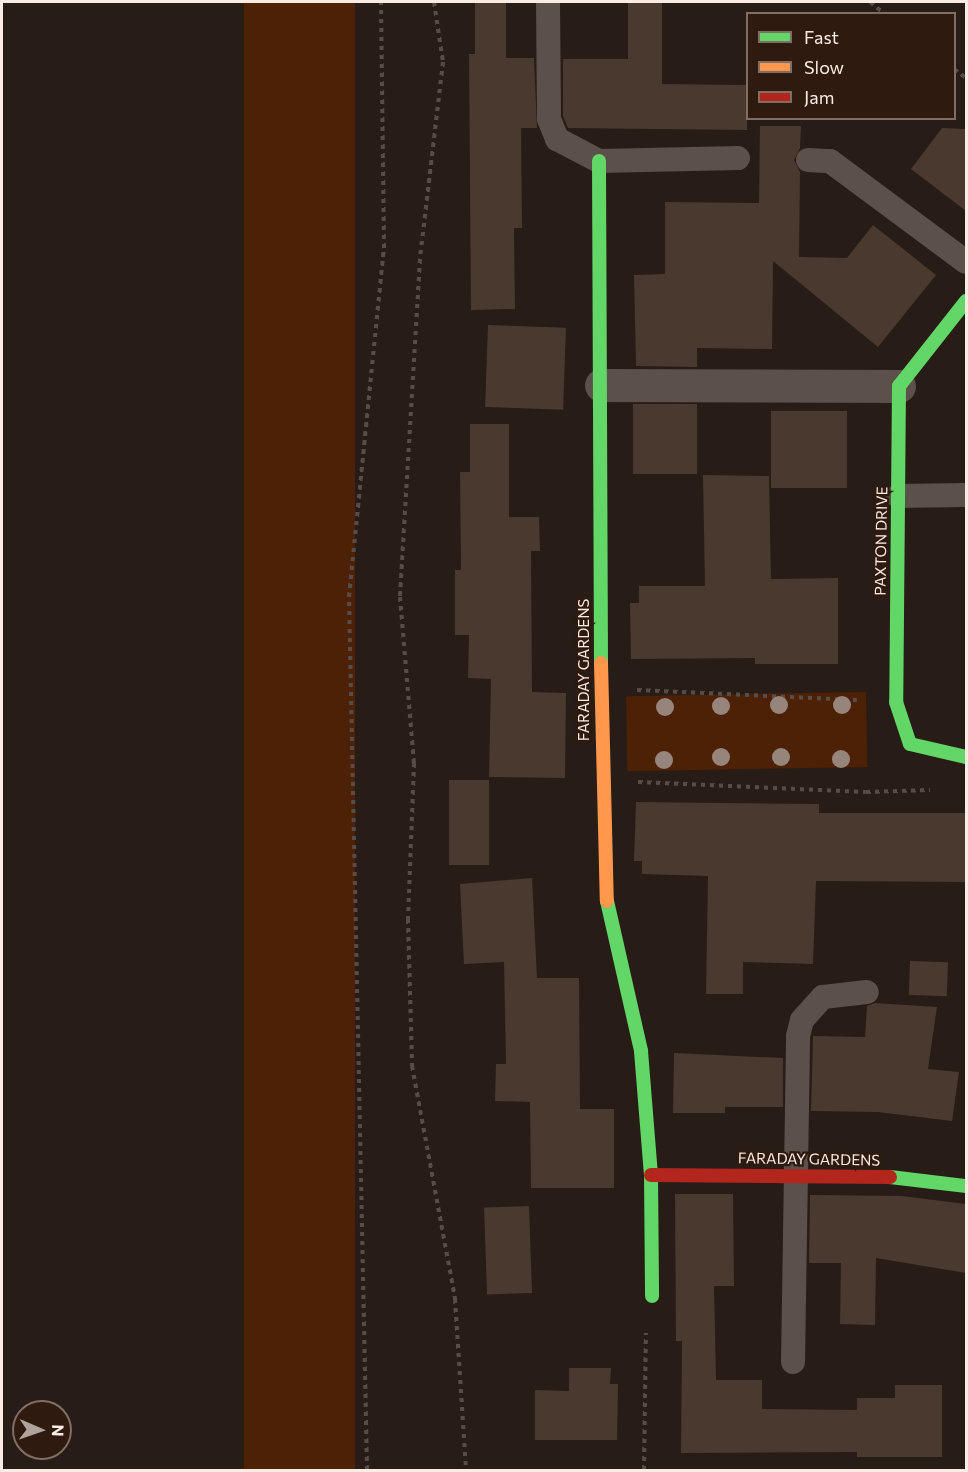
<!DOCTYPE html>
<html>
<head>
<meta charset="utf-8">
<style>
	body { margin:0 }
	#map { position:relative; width:968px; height:1472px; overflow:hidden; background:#281c16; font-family:Commissioner,sans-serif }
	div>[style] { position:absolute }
	.green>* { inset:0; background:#4d2106; transform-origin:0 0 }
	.building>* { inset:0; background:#4a392f; transform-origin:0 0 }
	.path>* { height:4px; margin-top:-2px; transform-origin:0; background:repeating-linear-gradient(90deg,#574d48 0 4.5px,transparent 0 9px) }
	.lane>* { height:24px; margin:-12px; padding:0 12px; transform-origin:12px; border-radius:12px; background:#5b504a }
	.street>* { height:33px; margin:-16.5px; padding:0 16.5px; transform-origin:16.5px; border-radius:16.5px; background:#5b504a }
	.fast>* { height:14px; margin:-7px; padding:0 7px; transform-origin:7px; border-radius:7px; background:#63d668 }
	.slow>* { height:14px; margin:-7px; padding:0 7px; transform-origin:7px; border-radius:7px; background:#ff974d }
	.jam>* { height:14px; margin:-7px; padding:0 7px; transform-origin:7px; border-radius:7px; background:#b3261e }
	.trees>* { width:18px; height:18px; margin:-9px; border-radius:50%; background:#97857c }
	span { translate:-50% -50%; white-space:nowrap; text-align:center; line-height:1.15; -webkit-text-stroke:4.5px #2f1a0f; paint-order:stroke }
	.street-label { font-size:15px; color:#faebe3 }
	.frame { position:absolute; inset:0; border:3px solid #faebe3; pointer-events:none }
	.legend { position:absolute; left:746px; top:12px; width:210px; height:108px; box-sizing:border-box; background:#2f1a0f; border:2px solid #806e64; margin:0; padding:8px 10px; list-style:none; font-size:18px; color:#faebe3 }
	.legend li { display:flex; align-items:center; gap:12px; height:30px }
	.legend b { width:30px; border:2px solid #806e64 }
	.north { position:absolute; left:12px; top:1400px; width:60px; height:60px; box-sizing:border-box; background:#2f1a0f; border:2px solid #806e64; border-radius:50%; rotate:92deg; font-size:16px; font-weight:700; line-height:24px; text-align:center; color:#faebe3 }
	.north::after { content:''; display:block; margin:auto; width:21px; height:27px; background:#b0a39b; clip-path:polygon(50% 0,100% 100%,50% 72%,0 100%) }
</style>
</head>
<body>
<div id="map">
	<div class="green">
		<i style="left:244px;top:2px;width:111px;height:1468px"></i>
		<i style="left:866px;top:692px;width:75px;height:240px;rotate:89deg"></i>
	</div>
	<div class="building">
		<i style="clip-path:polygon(475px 2px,506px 2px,506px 58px,534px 58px,537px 128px,521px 128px,522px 228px,514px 228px,515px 309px,471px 310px,469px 54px,475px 54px)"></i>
		<i style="clip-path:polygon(628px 2px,662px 2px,662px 84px,747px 85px,747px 130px,568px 128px,563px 116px,563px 59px,628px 59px)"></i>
		<i style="clip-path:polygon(760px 126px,801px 126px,800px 148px,794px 160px,800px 172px,799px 257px,847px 258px,873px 225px,936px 275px,878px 347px,773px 261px,772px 349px,697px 348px,697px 367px,636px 366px,634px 275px,665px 274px,665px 202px,759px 203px)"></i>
		<i style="clip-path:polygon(942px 128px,966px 129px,966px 211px,911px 169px)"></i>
		<i style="left:488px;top:325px;width:78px;height:82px;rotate:2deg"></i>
		<i style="left:697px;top:404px;width:70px;height:64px;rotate:90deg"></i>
		<i style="left:847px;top:411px;width:77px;height:76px;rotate:90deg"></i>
		<i style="clip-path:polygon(470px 424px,509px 424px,509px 517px,539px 517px,540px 551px,531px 551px,532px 692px,566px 693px,565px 778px,489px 777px,491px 679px,468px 678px,469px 635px,455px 635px,455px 570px,461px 570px,460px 472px,470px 472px)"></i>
		<i style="clip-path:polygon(703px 475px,769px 476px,771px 579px,838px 578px,838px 664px,755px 664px,755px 658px,631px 659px,630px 603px,639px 603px,639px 586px,705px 586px)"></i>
		<i style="left:449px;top:780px;width:40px;height:85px"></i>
		<i style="clip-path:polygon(636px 802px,819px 804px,819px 813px,966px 813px,966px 882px,816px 881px,813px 964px,743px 962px,743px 994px,706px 994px,708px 876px,642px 874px,642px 861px,634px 861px)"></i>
		<i style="clip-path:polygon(532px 878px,537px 978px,579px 978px,580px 1109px,614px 1109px,614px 1188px,531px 1188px,530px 1102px,495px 1101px,496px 1064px,506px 1064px,504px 962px,464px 964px,460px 884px)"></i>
		<i style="left:910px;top:961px;width:38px;height:34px;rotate:2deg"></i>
		<i style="clip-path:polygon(875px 1003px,937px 1007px,928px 1069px,959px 1072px,952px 1121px,878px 1112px,811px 1111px,813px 1036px,865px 1037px,867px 1006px)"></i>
		<i style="clip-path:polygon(674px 1053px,783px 1058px,783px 1107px,725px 1107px,725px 1113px,673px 1113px)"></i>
		<i style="clip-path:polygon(675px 1194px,733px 1194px,734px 1286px,714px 1286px,716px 1380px,762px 1380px,762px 1409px,857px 1410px,857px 1398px,895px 1398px,895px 1385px,942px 1385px,942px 1457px,857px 1457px,857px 1452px,681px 1453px,682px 1341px,676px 1341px)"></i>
		<i style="clip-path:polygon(810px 1195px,902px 1196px,966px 1204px,966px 1273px,876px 1258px,875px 1325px,840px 1324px,841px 1263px,809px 1263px)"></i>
		<i style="left:529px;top:1206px;width:87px;height:45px;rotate:88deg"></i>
		<i style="clip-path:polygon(569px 1368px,611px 1368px,610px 1384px,618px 1384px,617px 1440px,535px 1440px,535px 1390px,569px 1391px)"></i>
	</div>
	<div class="path">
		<i style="left:434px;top:2px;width:61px;rotate:81.5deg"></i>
		<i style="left:443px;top:62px;width:198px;rotate:96.7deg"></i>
		<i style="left:420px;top:259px;width:339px;rotate:93.4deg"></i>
		<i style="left:400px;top:597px;width:167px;rotate:85.2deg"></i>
		<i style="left:414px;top:763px;width:156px;rotate:92.2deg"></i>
		<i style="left:408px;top:919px;width:147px;rotate:88.4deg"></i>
		<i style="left:412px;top:1066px;width:237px;rotate:79.5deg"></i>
		<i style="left:455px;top:1299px;width:171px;rotate:86.3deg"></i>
		<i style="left:870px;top:2px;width:19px;rotate:39deg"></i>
		<i style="left:954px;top:69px;width:15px;rotate:37deg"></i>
		<i style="left:637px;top:690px;width:220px;rotate:2.6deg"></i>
		<i style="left:638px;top:782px;width:228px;rotate:2.5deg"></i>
		<i style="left:866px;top:792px;width:64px;rotate:-1.8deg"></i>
		<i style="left:367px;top:1470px;width:873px;rotate:-91.18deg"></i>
		<i style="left:349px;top:597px;width:351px;rotate:-84.3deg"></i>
		<i style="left:384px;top:248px;width:246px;rotate:-90.7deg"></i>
		<i style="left:644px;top:1470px;width:137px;rotate:-89.2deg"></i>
	</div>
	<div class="lane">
		<i style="left:548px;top:2px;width:117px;rotate:89.5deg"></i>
		<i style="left:549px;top:119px;width:22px;rotate:68deg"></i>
		<i style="left:557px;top:139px;width:47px;rotate:27.6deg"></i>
		<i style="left:599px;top:161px;width:139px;rotate:-1.2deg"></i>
		<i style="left:808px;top:160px;width:22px;rotate:3deg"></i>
		<i style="left:830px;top:161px;width:169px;rotate:36.6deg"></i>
		<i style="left:898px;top:496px;width:68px;rotate:-0.8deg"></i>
		<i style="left:793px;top:1362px;width:326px;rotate:-89.1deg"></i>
		<i style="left:798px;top:1036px;width:16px;rotate:-76deg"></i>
		<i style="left:802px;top:1020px;width:31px;rotate:-48deg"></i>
		<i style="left:823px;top:997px;width:44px;rotate:-6.5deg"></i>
	</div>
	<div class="street">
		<i style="left:601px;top:385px;width:298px;rotate:0.2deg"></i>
	</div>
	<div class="fast">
		<i style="left:599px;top:161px;width:502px;rotate:89.77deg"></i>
		<i style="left:966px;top:301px;width:108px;rotate:128.2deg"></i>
		<i style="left:899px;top:386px;width:316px;rotate:90.5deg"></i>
		<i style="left:896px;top:702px;width:44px;rotate:71.6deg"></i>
		<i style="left:910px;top:744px;width:57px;rotate:13.1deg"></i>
		<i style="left:607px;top:901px;width:154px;rotate:77.2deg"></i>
		<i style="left:641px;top:1051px;width:124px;rotate:85.4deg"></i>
		<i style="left:651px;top:1175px;width:121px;rotate:89.5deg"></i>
		<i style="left:890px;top:1177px;width:77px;rotate:6.8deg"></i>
	</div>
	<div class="slow">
		<i style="left:601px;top:663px;width:238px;rotate:88.6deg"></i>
	</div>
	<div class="jam">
		<i style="left:651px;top:1175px;width:239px;rotate:0.5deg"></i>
	</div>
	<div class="trees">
		<i style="left:779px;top:705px"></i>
		<i style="left:842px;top:705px"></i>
		<i style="left:721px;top:706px"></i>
		<i style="left:665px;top:707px"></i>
		<i style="left:721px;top:757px"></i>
		<i style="left:781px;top:757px"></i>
		<i style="left:841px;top:759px"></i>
		<i style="left:664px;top:760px"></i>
	</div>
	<div class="street-label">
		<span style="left:881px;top:541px;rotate:-89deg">PAXTON DRIVE</span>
		<span style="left:584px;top:670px;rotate:-90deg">FARADAY GARDENS</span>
		<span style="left:809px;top:1159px;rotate:1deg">FARADAY GARDENS</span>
	</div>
	<div class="frame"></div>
	<ul class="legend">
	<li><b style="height:8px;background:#63d668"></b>Fast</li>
	<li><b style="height:8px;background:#ff974d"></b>Slow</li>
	<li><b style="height:8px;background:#b3261e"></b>Jam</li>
	</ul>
	<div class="north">N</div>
</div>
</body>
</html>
